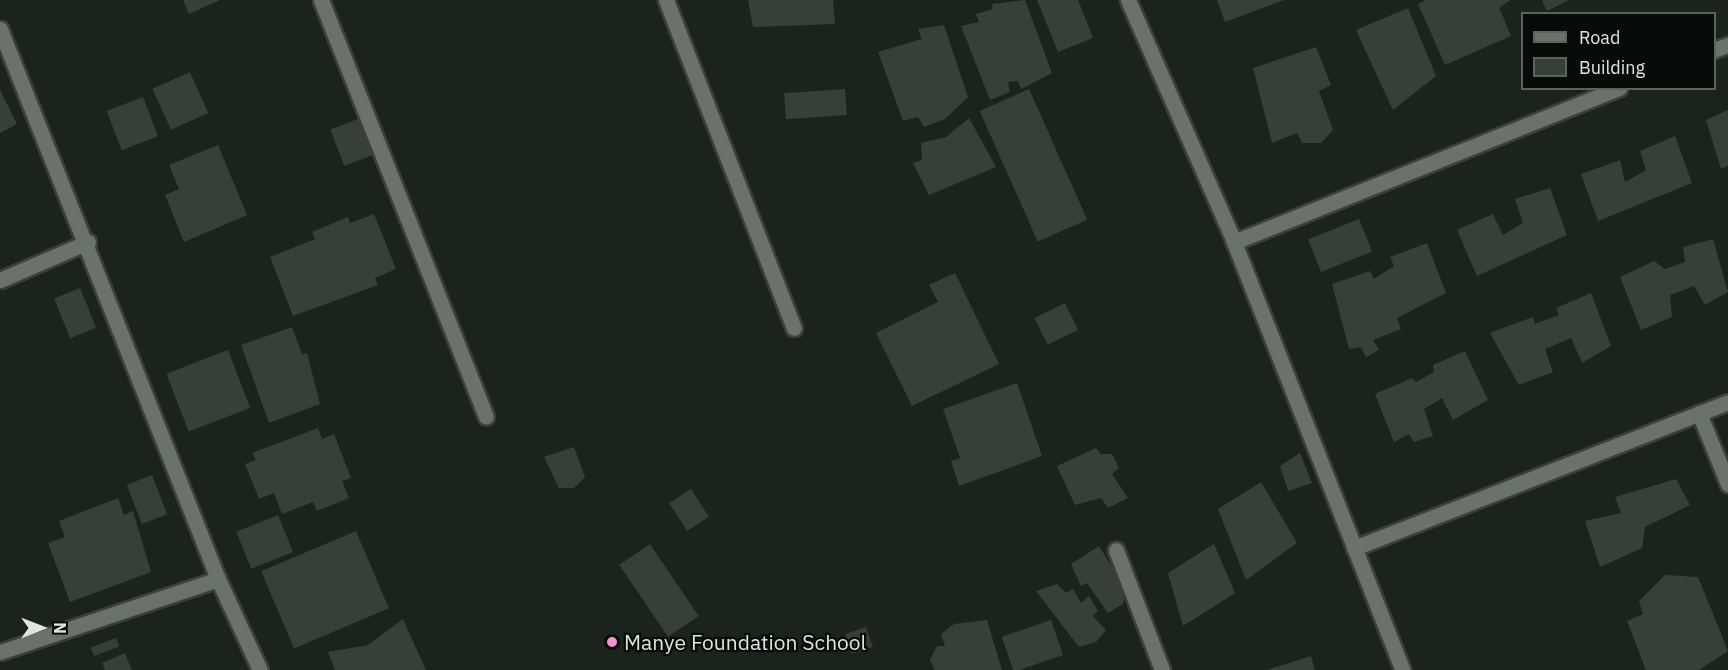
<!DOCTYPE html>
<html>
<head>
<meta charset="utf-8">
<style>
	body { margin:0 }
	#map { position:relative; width:1728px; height:670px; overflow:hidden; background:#1b241c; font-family:"IBM Plex Sans",sans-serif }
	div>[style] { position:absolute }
	.building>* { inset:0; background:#364037; transform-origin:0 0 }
	.roads { filter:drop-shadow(2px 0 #3a413a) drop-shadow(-2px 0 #3a413a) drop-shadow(0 2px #3a413a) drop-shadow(0 -2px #3a413a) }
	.minor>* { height:15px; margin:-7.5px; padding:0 7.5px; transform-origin:7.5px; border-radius:7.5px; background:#69736a }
	.dots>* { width:16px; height:16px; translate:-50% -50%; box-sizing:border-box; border:3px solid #080c08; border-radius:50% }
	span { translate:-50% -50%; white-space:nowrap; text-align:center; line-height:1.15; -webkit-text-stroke:4.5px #080c08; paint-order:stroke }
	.poi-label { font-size:21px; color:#dee4df }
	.left { translate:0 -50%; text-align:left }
	.legend { position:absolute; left:1521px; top:12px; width:195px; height:78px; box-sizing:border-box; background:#080c08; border:2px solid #5e625e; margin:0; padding:8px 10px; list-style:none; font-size:18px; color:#dee4df }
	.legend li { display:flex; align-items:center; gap:12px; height:30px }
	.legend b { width:30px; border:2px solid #5e625e }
	.north { position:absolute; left:12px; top:598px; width:60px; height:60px; -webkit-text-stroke:4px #080c08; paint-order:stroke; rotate:90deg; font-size:16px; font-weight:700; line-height:24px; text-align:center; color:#dee4df }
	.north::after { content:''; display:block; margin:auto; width:21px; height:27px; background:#dee4df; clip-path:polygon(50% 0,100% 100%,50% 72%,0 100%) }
</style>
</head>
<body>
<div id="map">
	<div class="building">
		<i style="clip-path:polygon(183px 0,220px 0,189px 14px)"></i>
		<i style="clip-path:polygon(748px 0,833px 0,835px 24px,753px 27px)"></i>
		<i style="clip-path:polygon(1025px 0,1052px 73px,1021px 89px,1018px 81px,1008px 82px,1010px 92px,990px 100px,961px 26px,979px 22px,976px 14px,993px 9px,992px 4px)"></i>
		<i style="clip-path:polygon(1037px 0,1078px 0,1093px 38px,1058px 52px)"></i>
		<i style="clip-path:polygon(1217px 0,1284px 0,1225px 22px)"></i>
		<i style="clip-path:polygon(1426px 0,1510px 0,1499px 8px,1511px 36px,1445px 65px,1418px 4px)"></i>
		<i style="clip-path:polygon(1542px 0,1569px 0,1547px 11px)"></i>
		<i style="clip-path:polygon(1408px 8px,1436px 76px,1393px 110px,1356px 30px)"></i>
		<i style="clip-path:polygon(944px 25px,968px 97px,945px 119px,924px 127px,918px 117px,903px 121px,878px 52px,922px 39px,918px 29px)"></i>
		<i style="clip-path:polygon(1316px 47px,1331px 85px,1319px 91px,1333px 130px,1321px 143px,1302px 143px,1297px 133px,1272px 143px,1253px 68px)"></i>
		<i style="left:190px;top:72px;width:45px;height:41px;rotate:66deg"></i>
		<i style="left:845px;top:89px;width:26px;height:61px;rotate:86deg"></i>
		<i style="left:1029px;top:89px;width:143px;height:54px;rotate:66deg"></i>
		<i style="clip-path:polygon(0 90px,17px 124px,0 133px)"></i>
		<i style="left:143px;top:97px;width:42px;height:39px;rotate:69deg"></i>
		<i style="clip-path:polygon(1728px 110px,1728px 166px,1721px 169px,1706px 120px)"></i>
		<i style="left:363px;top:117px;width:39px;height:35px;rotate:69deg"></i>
		<i style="clip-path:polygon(969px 118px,996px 167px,929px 195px,913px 163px,922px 160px,921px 143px,946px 137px)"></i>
		<i style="clip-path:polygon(1675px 136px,1692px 183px,1598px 221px,1581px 174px,1620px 160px,1625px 182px,1646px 170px,1640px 151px)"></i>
		<i style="clip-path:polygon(218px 145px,247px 215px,184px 242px,165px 195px,179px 189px,169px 165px)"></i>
		<i style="clip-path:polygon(1550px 188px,1567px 235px,1477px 276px,1457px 230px,1493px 214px,1503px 235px,1523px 223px,1515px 199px)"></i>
		<i style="clip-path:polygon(374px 214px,396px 269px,375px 278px,378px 285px,293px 316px,270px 257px,315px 239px,312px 232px,348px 217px,350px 223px)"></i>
		<i style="left:1359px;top:219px;width:35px;height:55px;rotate:68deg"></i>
		<i style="clip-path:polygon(1713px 239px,1728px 292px,1705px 305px,1694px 286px,1670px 295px,1672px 317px,1641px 330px,1620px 277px,1654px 261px,1665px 269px,1685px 262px,1683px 247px)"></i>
		<i style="clip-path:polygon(1427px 243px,1446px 293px,1397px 318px,1401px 329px,1373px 340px,1379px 350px,1366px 357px,1361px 347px,1349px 349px,1332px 284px,1370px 271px,1374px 279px,1394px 266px,1390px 257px)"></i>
		<i style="clip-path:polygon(955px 273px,999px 364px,912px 406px,876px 333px,938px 302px,929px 285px)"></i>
		<i style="left:80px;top:288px;width:43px;height:28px;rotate:68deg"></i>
		<i style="clip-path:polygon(1591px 293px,1611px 346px,1582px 363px,1571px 338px,1545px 349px,1553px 372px,1519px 385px,1490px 333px,1533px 317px,1535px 324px,1559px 315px,1556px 308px)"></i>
		<i style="left:1065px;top:303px;width:30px;height:34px;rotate:64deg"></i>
		<i style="clip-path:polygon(292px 327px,302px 354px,307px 353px,320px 404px,269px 423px,241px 345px)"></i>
		<i style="left:228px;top:350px;width:62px;height:66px;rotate:69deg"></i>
		<i style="clip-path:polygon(1465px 351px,1488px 400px,1453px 420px,1442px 398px,1424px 409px,1433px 436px,1414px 442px,1409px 434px,1394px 442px,1375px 394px,1412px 378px,1416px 382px,1434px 372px,1433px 365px)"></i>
		<i style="clip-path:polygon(1017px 383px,1042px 456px,959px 486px,951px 461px,960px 458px,943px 409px)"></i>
		<i style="clip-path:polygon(318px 428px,322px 439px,334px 434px,351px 478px,342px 481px,349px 498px,317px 511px,313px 502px,282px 514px,274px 493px,259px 499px,245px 464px,256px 460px,252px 453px)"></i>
		<i style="clip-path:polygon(574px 447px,585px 477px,574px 488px,559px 488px,544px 457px)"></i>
		<i style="clip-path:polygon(1096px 448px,1101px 454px,1112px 454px,1119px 468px,1112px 474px,1128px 498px,1108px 508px,1101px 498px,1075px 505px,1057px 466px)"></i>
		<i style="clip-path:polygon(1300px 453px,1312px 483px,1288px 491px,1280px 466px)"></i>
		<i style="left:152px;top:475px;width:42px;height:27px;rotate:69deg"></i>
		<i style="clip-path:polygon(1676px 479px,1690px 505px,1645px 527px,1642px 548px,1600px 567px,1585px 521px,1621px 513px,1615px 497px)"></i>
		<i style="clip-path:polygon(1261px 482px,1297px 543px,1246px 580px,1218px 509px)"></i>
		<i style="left:691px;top:489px;width:33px;height:26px;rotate:57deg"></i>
		<i style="clip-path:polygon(118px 498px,124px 515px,133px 511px,151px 572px,70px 602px,48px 543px,65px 537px,59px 521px)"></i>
		<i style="left:278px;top:515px;width:40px;height:45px;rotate:68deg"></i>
		<i style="left:356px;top:531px;width:84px;height:103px;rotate:67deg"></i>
		<i style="left:650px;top:544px;width:87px;height:37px;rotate:56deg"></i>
		<i style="clip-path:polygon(1214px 544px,1235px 593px,1183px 626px,1168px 573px)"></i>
		<i style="clip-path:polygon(1099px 546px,1126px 589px,1123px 604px,1108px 613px,1087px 583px,1081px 586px,1071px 564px)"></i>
		<i style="clip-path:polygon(1665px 575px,1698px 577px,1728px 651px,1699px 670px,1646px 670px,1627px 621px,1643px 614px,1639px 601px)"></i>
		<i style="clip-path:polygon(1057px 584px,1066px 593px,1073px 589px,1081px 603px,1089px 596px,1098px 611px,1093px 616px,1106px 630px,1096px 642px,1079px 647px,1036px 591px)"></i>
		<i style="clip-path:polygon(403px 619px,426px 670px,335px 670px,328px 652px,368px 645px)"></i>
		<i style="clip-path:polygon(987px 620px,1002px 670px,935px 670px,930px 660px,937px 646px,945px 646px,941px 634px,954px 624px)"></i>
		<i style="left:1051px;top:620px;width:37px;height:52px;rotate:71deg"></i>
		<i style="left:866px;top:627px;width:21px;height:22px;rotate:71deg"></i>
		<i style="left:116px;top:638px;width:9px;height:27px;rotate:69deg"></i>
		<i style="clip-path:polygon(125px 653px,132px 670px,105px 670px,102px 663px)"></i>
		<i style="clip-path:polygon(1311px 656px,1315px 670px,1267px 670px)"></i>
	</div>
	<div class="roads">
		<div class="minor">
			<i style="left:321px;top:0;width:448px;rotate:68.4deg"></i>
			<i style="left:666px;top:0;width:352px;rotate:68.7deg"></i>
			<i style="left:1128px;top:0;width:264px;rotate:66.3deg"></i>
			<i style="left:1234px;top:242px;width:460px;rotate:68.5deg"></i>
			<i style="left:0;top:29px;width:592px;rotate:68.38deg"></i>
			<i style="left:218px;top:579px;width:100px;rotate:65.2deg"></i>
			<i style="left:1714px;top:50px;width:15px;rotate:-20deg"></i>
			<i style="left:1234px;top:242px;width:415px;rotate:-21.8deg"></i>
			<i style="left:0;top:280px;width:96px;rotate:-23.4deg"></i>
			<i style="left:1699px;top:413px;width:77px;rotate:67.8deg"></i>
			<i style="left:1354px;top:548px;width:401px;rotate:-21.3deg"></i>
			<i style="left:1116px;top:550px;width:129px;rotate:69deg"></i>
			<i style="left:0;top:652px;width:230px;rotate:-18.5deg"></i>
		</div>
	</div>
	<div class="dots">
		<i style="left:612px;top:642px;background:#f690d0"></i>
	</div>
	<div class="poi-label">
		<span class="left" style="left:624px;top:642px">Manye Foundation School</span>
	</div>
	<ul class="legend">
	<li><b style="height:8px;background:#69736a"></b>Road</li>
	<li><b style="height:16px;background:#364037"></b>Building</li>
	</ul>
	<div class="north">N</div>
</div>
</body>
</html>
